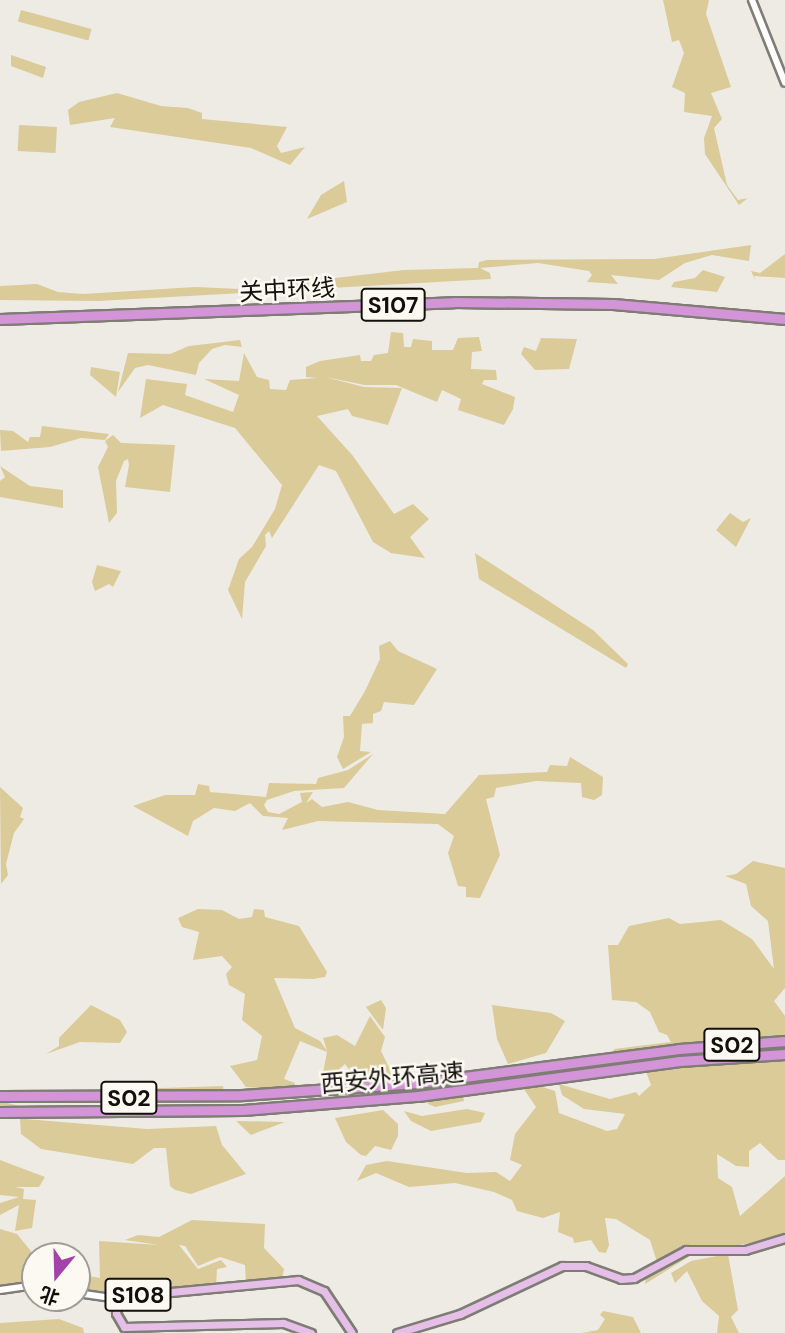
<!DOCTYPE html>
<html>
<head>
<meta charset="utf-8">
<style>
	body { margin:0 }
	#map { position:relative; width:785px; height:1333px; overflow:hidden; background:#eeebe4; font-family:"DM Sans","Noto Sans SC",sans-serif }
	div>[style] { position:absolute }
	.green>* { inset:0; background:#dbcb98; transform-origin:0 0 }
	.roads { filter:drop-shadow(2px 0 #7e7c75) drop-shadow(-2px 0 #7e7c75) drop-shadow(0 2px #7e7c75) drop-shadow(0 -2px #7e7c75) }
	.minor>* { height:6px; margin:-3px; padding:0 3px; transform-origin:3px; border-radius:3px; background:#fff }
	.major>* { height:7px; margin:-3.5px; padding:0 3.5px; transform-origin:3.5px; border-radius:3.5px; background:#e5bfe8 }
	.highway>* { height:9px; margin:-4.5px; padding:0 4.5px; transform-origin:4.5px; border-radius:4.5px; background:#d495d8 }
	span { translate:-50% -50%; white-space:nowrap; text-align:center; line-height:1.15; -webkit-text-stroke:5px #fbf9f1; paint-order:stroke }
	.shield-label span { padding:2px 5px; background:#fbf9f1; border:2px solid; border-radius:5px; -webkit-text-stroke-width:0 }
	.shield-label { font-size:23px; color:#11100d; font-weight:700 }
	.street-label { font-size:24px; color:#11100d }
	.north { position:absolute; left:21px; top:1242px; width:70px; height:70px; box-sizing:border-box; background:#fbf9f1; border:2px solid #9d9c96; border-radius:50%; rotate:199deg; font-size:19px; font-weight:700; line-height:28px; text-align:center; color:#11100d }
	.north::after { content:''; display:block; margin:auto; width:24px; height:32px; background:#a342aa; clip-path:polygon(50% 0,100% 100%,50% 72%,0 100%) }
</style>
</head>
<body>
<div id="map">
	<div class="green">
		<i style="clip-path:polygon(663px 0,709px 0,706px 14px,731px 87px,711px 93px,722px 119px,714px 128px,727px 185px,738px 200px,748px 198px,739px 205px,705px 154px,704px 138px,712px 116px,684px 112px,685px 93px,672px 87px,684px 53px,679px 40px,672px 42px)"></i>
		<i style="left:21px;top:10px;width:73px;height:12px;rotate:15deg"></i>
		<i style="clip-path:polygon(11px 55px,46px 67px,43px 78px,11px 66px)"></i>
		<i style="clip-path:polygon(117px 93px,161px 106px,188px 108px,202px 113px,202px 119px,287px 127px,277px 146px,281px 153px,305px 147px,290px 165px,251px 148px,110px 127px,115px 118px,70px 125px,68px 110px,79px 102px)"></i>
		<i style="left:19px;top:125px;width:38px;height:26px;rotate:3deg"></i>
		<i style="clip-path:polygon(344px 181px,347px 202px,307px 219px,321px 195px)"></i>
		<i style="clip-path:polygon(751px 245px,749px 261px,712px 255px,685px 263px,659px 280px,611px 275px,618px 284px,587px 282px,592px 275px,589px 271px,538px 263px,480px 268px,490px 273px,491px 279px,98px 301px,0 300px,0 286px,37px 284px,58px 292px,83px 294px,195px 287px,240px 289px,404px 270px,478px 268px,479px 262px,487px 260px,654px 259px)"></i>
		<i style="clip-path:polygon(785px 254px,785px 278px,754px 276px,756px 282px,751px 271px,760px 273px)"></i>
		<i style="clip-path:polygon(703px 270px,725px 277px,717px 292px,671px 287px,674px 282px,695px 278px)"></i>
		<i style="clip-path:polygon(391px 332px,403px 333px,404px 347px,411px 347px,413px 339px,432px 341px,432px 350px,453px 350px,458px 338px,479px 337px,482px 351px,472px 352px,471px 369px,496px 370px,497px 380px,484px 380px,482px 384px,515px 397px,513px 409px,504px 425px,458px 410px,461px 399px,442px 390px,437px 402px,396px 385px,365px 385px,325px 377px,364px 387px,402px 388px,388px 425px,352px 416px,348px 409px,317px 416px,353px 456px,394px 514px,413px 504px,429px 519px,410px 537px,425px 558px,391px 553px,373px 542px,336px 471px,319px 465px,272px 538px,269px 531px,265px 535px,266px 546px,245px 582px,242px 619px,228px 590px,239px 559px,252px 547px,275px 509px,282px 485px,235px 428px,163px 405px,140px 418px,146px 379px,187px 384px,185px 395px,233px 412px,239px 395px,204px 379px,239px 381px,244px 353px,257px 377px,269px 380px,270px 389px,286px 390px,290px 380px,317px 378px,306px 377px,306px 367px,320px 361px,360px 355px,361px 361px,371px 361px,374px 355px,388px 353px)"></i>
		<i style="clip-path:polygon(541px 338px,577px 339px,569px 369px,535px 370px,521px 354px,524px 347px,536px 351px)"></i>
		<i style="clip-path:polygon(240px 340px,242px 347px,225px 345px,212px 349px,199px 363px,196px 375px,148px 365px,135px 368px,118px 392px,128px 353px,170px 354px,189px 346px)"></i>
		<i style="clip-path:polygon(91px 367px,120px 372px,116px 397px,90px 375px)"></i>
		<i style="clip-path:polygon(42px 426px,109px 434px,105px 440px,81px 438px,50px 447px,1px 451px,0 430px,13px 431px,28px 442px,30px 437px,40px 437px)"></i>
		<i style="clip-path:polygon(113px 435px,121px 443px,175px 445px,170px 492px,125px 487px,129px 465px,128px 459px,124px 461px,116px 481px,117px 513px,109px 523px,98px 467px,108px 447px,105px 441px)"></i>
		<i style="clip-path:polygon(0 466px,30px 486px,63px 490px,63px 508px,0 497px,0 481px,5px 477px)"></i>
		<i style="clip-path:polygon(730px 513px,743px 522px,751px 518px,736px 547px,716px 530px)"></i>
		<i style="clip-path:polygon(475px 553px,593px 630px,628px 664px,626px 668px,479px 579px)"></i>
		<i style="clip-path:polygon(97px 565px,121px 571px,113px 587px,109px 584px,95px 591px,92px 582px)"></i>
		<i style="clip-path:polygon(390px 641px,398px 651px,437px 669px,414px 705px,384px 702px,381px 711px,373px 714px,373px 723px,362px 724px,360px 751px,371px 752px,343px 769px,337px 757px,344px 737px,343px 716px,350px 716px,365px 691px,380px 659px,379px 646px)"></i>
		<i style="clip-path:polygon(373px 754px,344px 788px,294px 791px,267px 800px,264px 805px,268px 812px,279px 814px,302px 802px,300px 793px,313px 792px,306px 803px,312px 799px,322px 807px,348px 802px,378px 810px,445px 814px,479px 775px,547px 772px,550px 765px,567px 766px,570px 757px,603px 777px,602px 795px,594px 800px,582px 797px,581px 783px,536px 781px,496px 788px,494px 797px,486px 799px,500px 855px,480px 898px,466px 897px,466px 887px,458px 886px,448px 853px,454px 836px,438px 824px,318px 821px,282px 830px,288px 818px,263px 816px,250px 803px,235px 811px,214px 808px,193px 821px,188px 836px,133px 806px,165px 795px,195px 795px,198px 784px,209px 786px,210px 792px,266px 797px,269px 783px,316px 784px,318px 778px,348px 770px)"></i>
		<i style="clip-path:polygon(0 787px,23px 808px,20px 817px,24px 819px,14px 833px,6px 864px,8px 875px,1px 884px)"></i>
		<i style="clip-path:polygon(753px 861px,785px 868px,785px 988px,774px 1001px,785px 1016px,785px 1160px,778px 1160px,760px 1143px,749px 1151px,749px 1167px,736px 1166px,717px 1154px,718px 1178px,732px 1187px,740px 1216px,785px 1176px,785px 1235px,690px 1256px,645px 1284px,647px 1268px,657px 1262px,650px 1240px,616px 1219px,605px 1218px,609px 1245px,606px 1253px,599px 1252px,591px 1240px,574px 1243px,573px 1238px,558px 1232px,560px 1212px,543px 1218px,517px 1211px,512px 1200px,494px 1192px,455px 1183px,409px 1187px,376px 1173px,357px 1181px,366px 1165px,387px 1161px,467px 1173px,496px 1172px,510px 1181px,522px 1165px,510px 1160px,515px 1134px,536px 1107px,517px 1079px,555px 1091px,559px 1113px,607px 1131px,617px 1129px,625px 1114px,584px 1109px,562px 1095px,559px 1084px,610px 1099px,636px 1092px,639px 1096px,651px 1085px,645px 1069px,622px 1072px,614px 1060px,614px 1049px,671px 1042px,667px 1035px,659px 1032px,650px 1012px,636px 1002px,612px 1000px,608px 945px,618px 945px,629px 926px,669px 918px,680px 924px,721px 920px,752px 939px,774px 969px,768px 921px,751px 906px,746px 884px,725px 876px,736px 874px)"></i>
		<i style="clip-path:polygon(198px 909px,222px 910px,239px 919px,252px 917px,254px 909px,264px 910px,265px 917px,299px 926px,327px 972px,325px 977px,313px 979px,274px 978px,295px 1028px,320px 1041px,327px 1051px,323px 1038px,337px 1035px,355px 1046px,370px 1016px,385px 1037px,381px 1051px,395px 1080px,361px 1085px,345px 1064px,335px 1073px,330px 1089px,320px 1089px,327px 1052px,300px 1041px,284px 1079px,295px 1083px,293px 1090px,246px 1087px,230px 1066px,257px 1060px,262px 1036px,242px 1020px,245px 994px,229px 985px,226px 974px,232px 967px,222px 956px,193px 960px,199px 932px,182px 927px,178px 918px)"></i>
		<i style="clip-path:polygon(381px 1000px,386px 1008px,383px 1030px,366px 1007px)"></i>
		<i style="clip-path:polygon(91px 1005px,120px 1020px,127px 1032px,120px 1043px,80px 1042px,46px 1054px,59px 1046px,59px 1038px)"></i>
		<i style="clip-path:polygon(492px 1005px,551px 1013px,565px 1021px,546px 1053px,508px 1064px,497px 1039px)"></i>
		<i style="clip-path:polygon(406px 1081px,439px 1094px,462px 1090px,464px 1101px,435px 1107px,428px 1104px,426px 1091px,407px 1092px)"></i>
		<i style="clip-path:polygon(223px 1086px,225px 1101px,155px 1101px,133px 1089px)"></i>
		<i style="clip-path:polygon(0 1101px,23px 1107px,25px 1119px,147px 1129px,216px 1126px,222px 1145px,246px 1174px,191px 1194px,175px 1190px,170px 1186px,166px 1148px,154px 1148px,133px 1164px,41px 1149px,21px 1134px,20px 1119px,0 1110px)"></i>
		<i style="clip-path:polygon(467px 1109px,485px 1113px,481px 1122px,431px 1131px,411px 1121px,404px 1111px,422px 1116px)"></i>
		<i style="clip-path:polygon(383px 1110px,398px 1124px,398px 1136px,391px 1150px,375px 1146px,366px 1156px,361px 1155px,346px 1142px,335px 1118px)"></i>
		<i style="clip-path:polygon(236px 1121px,285px 1122px,251px 1135px)"></i>
		<i style="clip-path:polygon(0 1160px,45px 1177px,39px 1187px,15px 1187px,24px 1189px,23px 1199px,36px 1200px,32px 1228px,15px 1231px,19px 1205px,0 1215px,0 1203px,19px 1197px,0 1195px)"></i>
		<i style="clip-path:polygon(192px 1220px,265px 1224px,264px 1248px,284px 1269px,281px 1283px,246px 1284px,245px 1265px,220px 1257px,198px 1266px,185px 1246px,179px 1245px,198px 1269px,221px 1260px,227px 1267px,217px 1269px,216px 1286px,77px 1293px,77px 1274px,100px 1278px,99px 1241px,159px 1245px,125px 1240px,138px 1235px,159px 1237px)"></i>
		<i style="clip-path:polygon(0 1229px,17px 1234px,35px 1256px,35px 1285px,0 1292px)"></i>
		<i style="clip-path:polygon(728px 1254px,738px 1310px,731px 1317px,739px 1333px,717px 1333px,719px 1316px,702px 1301px,687px 1271px,675px 1283px,671px 1273px,691px 1261px)"></i>
		<i style="clip-path:polygon(603px 1311px,633px 1317px,641px 1333px,581px 1333px,598px 1330px,605px 1319px,600px 1315px)"></i>
		<i style="clip-path:polygon(59px 1319px,83px 1328px,84px 1333px,0 1333px,0 1323px)"></i>
	</div>
	<div class="roads">
		<div class="minor">
			<i style="left:752px;top:0;width:89px;rotate:68.3deg"></i>
			<i style="left:0;top:1290px;width:35px;rotate:-8deg"></i>
			<i style="left:77px;top:1293px;width:42px;rotate:8.1deg"></i>
		</div>
		<div class="major">
			<i style="left:311px;top:1333px;width:30px;rotate:-160deg"></i>
			<i style="left:283px;top:1323px;width:159px;rotate:178.6deg"></i>
			<i style="left:124px;top:1327px;width:16px;rotate:-120deg"></i>
			<i style="left:116px;top:1313px;width:14px;rotate:-78deg"></i>
			<i style="left:119px;top:1299px;width:20px;rotate:-11deg"></i>
			<i style="left:139px;top:1295px;width:160px;rotate:-5.4deg"></i>
			<i style="left:298px;top:1280px;width:28px;rotate:23deg"></i>
			<i style="left:324px;top:1291px;width:50px;rotate:56.3deg"></i>
			<i style="left:397px;top:1333px;width:66px;rotate:-16.8deg"></i>
			<i style="left:460px;top:1314px;width:113px;rotate:-25.2deg"></i>
			<i style="left:562px;top:1266px;width:24px"></i>
			<i style="left:586px;top:1266px;width:37px;rotate:20deg"></i>
			<i style="left:621px;top:1279px;width:13px;rotate:-4deg"></i>
			<i style="left:634px;top:1278px;width:59px;rotate:-28.3deg"></i>
			<i style="left:686px;top:1250px;width:59px"></i>
			<i style="left:745px;top:1250px;width:42px;rotate:-16.7deg"></i>
		</div>
		<div class="highway">
			<i style="left:0;top:319px;width:454px;rotate:-2.1deg"></i>
			<i style="left:454px;top:302px;width:159px;rotate:0.7deg"></i>
			<i style="left:613px;top:304px;width:173px;rotate:5deg"></i>
			<i style="left:0;top:1096px;width:242px;rotate:-0.2deg"></i>
			<i style="left:242px;top:1095px;width:176px;rotate:-3.9deg"></i>
			<i style="left:418px;top:1083px;width:263px;rotate:-7.4deg"></i>
			<i style="left:679px;top:1049px;width:106px;rotate:-4.3deg"></i>
			<i style="left:0;top:1112px;width:243px;rotate:-0.5deg"></i>
			<i style="left:243px;top:1110px;width:176px;rotate:-4.6deg"></i>
			<i style="left:418px;top:1096px;width:264px;rotate:-7.6deg"></i>
			<i style="left:680px;top:1061px;width:105px;rotate:-3.8deg"></i>
		</div>
	</div>
	<div class="shield-label">
		<span style="left:393px;top:305px">S107</span>
		<span style="left:732px;top:1045px">S02</span>
		<span style="left:129px;top:1098px">S02</span>
		<span style="left:138px;top:1295px">S108</span>
	</div>
	<div class="street-label">
		<span style="left:287px;top:290px;rotate:-3deg">关中环线</span>
		<span style="left:392px;top:1078px;rotate:-5deg">西安外环高速</span>
	</div>
	<div class="north">北</div>
</div>
</body>
</html>
